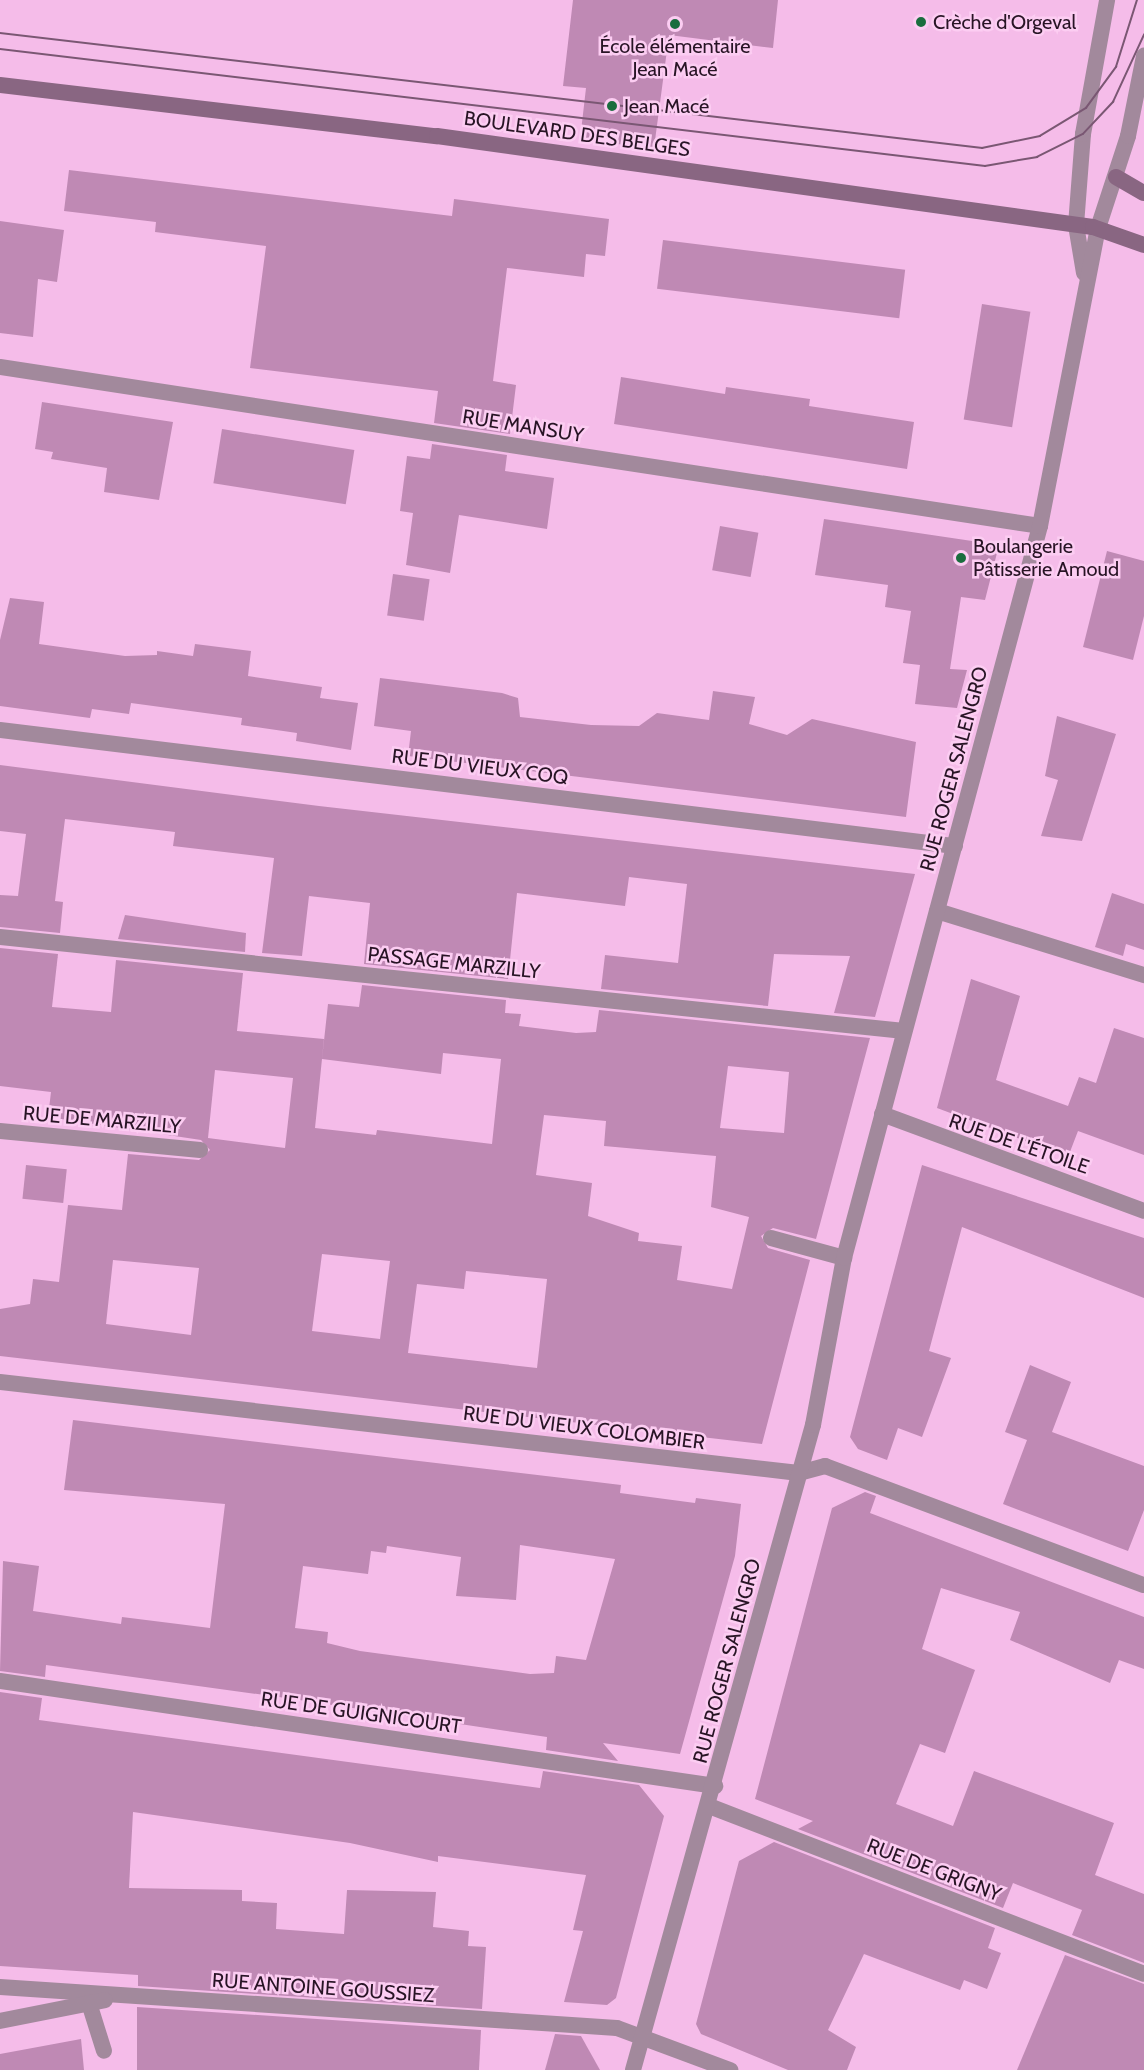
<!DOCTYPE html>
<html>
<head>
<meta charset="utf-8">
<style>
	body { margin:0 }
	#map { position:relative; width:1144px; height:2070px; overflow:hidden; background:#f5bce9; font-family:Cabin,sans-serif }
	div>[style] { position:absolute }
	.building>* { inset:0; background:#bf89b4; transform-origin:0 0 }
	.service>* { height:16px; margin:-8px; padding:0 8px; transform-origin:8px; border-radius:8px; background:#a2899c }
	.minor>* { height:16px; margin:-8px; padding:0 8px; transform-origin:8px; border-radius:8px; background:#a2899c }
	.secondary>* { height:16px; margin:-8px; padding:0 8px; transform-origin:8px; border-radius:8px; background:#896682 }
	.tram>* { height:1.5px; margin:-0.75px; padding:0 0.75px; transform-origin:0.75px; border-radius:0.75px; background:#7a5773 }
	.dots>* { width:16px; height:16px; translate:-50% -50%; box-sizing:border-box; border:3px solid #fccdf2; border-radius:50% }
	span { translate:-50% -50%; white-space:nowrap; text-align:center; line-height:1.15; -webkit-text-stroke:5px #fccdf2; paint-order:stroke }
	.poi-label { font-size:20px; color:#281425 }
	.left { translate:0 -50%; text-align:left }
	.street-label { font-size:20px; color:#281425 }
</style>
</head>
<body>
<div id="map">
	<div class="building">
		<i style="clip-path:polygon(573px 0,778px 0,773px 48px,669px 35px,654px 148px,580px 140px,586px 88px,563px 86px)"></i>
		<i style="clip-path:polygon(69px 170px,452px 216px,454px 199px,609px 219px,605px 256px,586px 254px,584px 277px,507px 268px,493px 381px,516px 385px,510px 434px,434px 423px,438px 391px,250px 368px,266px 246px,155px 232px,156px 222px,64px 211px)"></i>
		<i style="clip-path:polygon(0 221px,64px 230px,57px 282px,38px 279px,33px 337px,0 333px)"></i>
		<i style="left:663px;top:240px;width:244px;height:49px;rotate:7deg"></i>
		<i style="left:982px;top:304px;width:49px;height:117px;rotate:9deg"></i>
		<i style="clip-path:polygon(621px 377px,725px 394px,726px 387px,810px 399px,809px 406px,914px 422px,907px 469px,614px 424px)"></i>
		<i style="clip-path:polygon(42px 402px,173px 422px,159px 500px,104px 492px,107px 468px,51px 459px,53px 452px,35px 449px)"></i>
		<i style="left:222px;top:429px;width:134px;height:55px;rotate:9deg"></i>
		<i style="clip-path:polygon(432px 444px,507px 455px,505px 471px,554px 478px,547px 529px,459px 515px,450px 573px,406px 565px,413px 513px,400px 511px,407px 456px,430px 459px)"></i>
		<i style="clip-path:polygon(824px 519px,999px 545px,985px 600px,961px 597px,950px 669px,967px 670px,957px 708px,915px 704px,920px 665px,903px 663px,911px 611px,885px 607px,888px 585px,815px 575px)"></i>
		<i style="left:720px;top:526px;width:39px;height:45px;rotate:10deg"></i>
		<i style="clip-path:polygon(1107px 551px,1144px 561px,1144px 616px,1133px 660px,1083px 647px)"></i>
		<i style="left:393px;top:574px;width:37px;height:42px;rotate:8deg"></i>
		<i style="clip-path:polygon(10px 598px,44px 602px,39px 644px,125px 656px,157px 655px,157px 651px,193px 656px,195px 644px,251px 651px,248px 676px,322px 687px,320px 698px,358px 703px,351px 750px,296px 741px,297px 733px,241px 725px,242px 718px,131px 703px,129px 714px,92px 709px,90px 718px,0 706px,0 640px)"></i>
		<i style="clip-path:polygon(380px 678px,502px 693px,518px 698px,520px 717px,591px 725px,639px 726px,657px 713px,709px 720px,713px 691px,755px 697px,749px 724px,787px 735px,812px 719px,916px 742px,906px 817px,408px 756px,411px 731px,374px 726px)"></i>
		<i style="clip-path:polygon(1057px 716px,1116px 734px,1082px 841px,1041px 836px,1058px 780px,1045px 776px)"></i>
		<i style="clip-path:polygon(0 765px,319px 806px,915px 874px,875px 1017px,834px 1013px,850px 956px,774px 954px,768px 1006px,601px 989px,605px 955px,678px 963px,687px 884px,629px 877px,625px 906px,517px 893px,508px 979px,364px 964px,370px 903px,309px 896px,302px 956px,262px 953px,274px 858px,173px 846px,175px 832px,65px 819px,55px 901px,63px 902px,60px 933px,0 927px,0 895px,18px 896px,26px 834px,0 831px)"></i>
		<i style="clip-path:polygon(1112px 893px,1144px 904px,1144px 950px,1126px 944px,1123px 956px,1095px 947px)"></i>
		<i style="clip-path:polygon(125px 915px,246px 933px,245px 952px,118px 939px)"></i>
		<i style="clip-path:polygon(evenodd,0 948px,58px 954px,52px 1007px,111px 1012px,116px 960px,243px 973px,237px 1031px,324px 1039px,315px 1128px,376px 1135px,377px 1130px,492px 1144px,501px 1059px,443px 1053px,441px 1074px,322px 1059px,328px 1004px,359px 1007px,362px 985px,506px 1000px,505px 1013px,521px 1014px,519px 1026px,576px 1033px,596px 1032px,599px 1010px,870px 1038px,816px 1239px,773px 1228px,761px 1236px,768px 1248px,810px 1260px,762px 1444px,0 1356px,0 1309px,30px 1304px,33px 1279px,59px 1282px,68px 1205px,122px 1210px,128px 1154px,199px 1160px,210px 1150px,201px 1140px,48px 1117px,51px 1092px,0 1086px,0 948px,728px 1066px,789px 1072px,784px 1133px,720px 1128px,728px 1066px,0 948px,215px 1070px,293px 1078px,285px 1148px,208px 1138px,215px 1070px,0 948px,544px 1115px,606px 1121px,604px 1146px,716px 1156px,711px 1207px,749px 1217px,732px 1289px,677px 1280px,682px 1246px,638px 1241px,639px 1233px,588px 1216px,592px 1183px,536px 1175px,544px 1115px,0 948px,322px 1254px,390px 1261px,380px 1339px,312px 1331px,322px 1254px,0 948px,113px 1260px,199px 1268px,191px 1335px,106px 1324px,113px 1260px,0 948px,466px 1271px,547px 1279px,537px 1368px,408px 1353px,417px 1284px,464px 1289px,466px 1271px)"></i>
		<i style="clip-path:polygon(971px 979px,1020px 996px,996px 1080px,1068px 1106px,1079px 1077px,1096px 1083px,1114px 1028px,1144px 1038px,1144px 1155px,1078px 1131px,1068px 1157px,937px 1108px)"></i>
		<i style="left:26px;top:1165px;width:41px;height:34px;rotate:6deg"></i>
		<i style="clip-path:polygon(922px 1165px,1144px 1238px,1144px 1298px,962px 1227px,929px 1351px,951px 1358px,922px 1437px,898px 1428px,887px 1460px,858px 1449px,850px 1437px)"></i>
		<i style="clip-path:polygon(1030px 1365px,1071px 1382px,1052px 1432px,1144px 1466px,1144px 1510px,1128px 1551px,1003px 1504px,1027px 1440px,1005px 1432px)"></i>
		<i style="clip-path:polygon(evenodd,73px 1420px,588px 1481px,621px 1485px,620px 1493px,695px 1503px,696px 1498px,741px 1504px,735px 1556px,680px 1754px,603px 1743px,618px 1761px,546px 1750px,547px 1737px,286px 1698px,46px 1665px,45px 1677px,0 1671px,3px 1561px,39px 1566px,33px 1611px,121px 1624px,122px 1617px,210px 1628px,225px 1504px,64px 1490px,73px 1420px,520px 1545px,615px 1559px,586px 1660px,556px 1656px,554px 1673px,530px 1674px,360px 1651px,327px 1643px,328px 1632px,295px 1628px,303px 1566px,368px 1574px,371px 1551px,386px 1553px,387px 1546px,461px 1557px,456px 1596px,516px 1600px,520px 1545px)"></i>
		<i style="clip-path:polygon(865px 1492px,876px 1496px,870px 1513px,1144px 1617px,1144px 1669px,1119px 1660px,1110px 1683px,1010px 1640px,1020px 1612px,941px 1588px,922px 1649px,975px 1670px,945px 1753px,920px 1744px,896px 1804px,953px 1826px,974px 1771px,1114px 1823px,1095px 1875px,1144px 1894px,1144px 1963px,1072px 1935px,1082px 1910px,1013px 1883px,1003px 1908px,798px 1829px,813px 1821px,755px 1799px,832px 1508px)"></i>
		<i style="clip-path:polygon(0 1692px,42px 1698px,39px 1720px,540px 1788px,543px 1771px,639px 1785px,664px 1816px,616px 1998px,607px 2005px,564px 2002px,583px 1931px,573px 1930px,586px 1875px,438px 1856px,438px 1862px,350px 1843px,133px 1812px,129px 1888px,242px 1890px,242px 1901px,277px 1903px,276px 1929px,344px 1934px,347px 1890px,436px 1892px,433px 1927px,469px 1931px,468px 1946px,486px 1947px,482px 2009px,138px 1986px,138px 1975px,0 1966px)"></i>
		<i style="clip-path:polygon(774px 1842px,995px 1928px,988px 1948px,1001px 1953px,987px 1989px,964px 1980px,960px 1990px,864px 1954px,828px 2030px,856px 2047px,847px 2070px,788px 2070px,701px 2034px,696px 2024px,739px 1861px)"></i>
		<i style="clip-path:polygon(1065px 1955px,1144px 1984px,1144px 2070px,1017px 2070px)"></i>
		<i style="clip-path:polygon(137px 2007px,481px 2030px,479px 2070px,137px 2070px)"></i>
		<i style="clip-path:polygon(555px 2034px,581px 2036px,600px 2070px,545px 2070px)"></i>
		<i style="clip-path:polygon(81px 2039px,84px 2070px,0 2070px,0 2054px)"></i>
	</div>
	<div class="service">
		<i style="left:771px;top:1238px;width:76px;rotate:15.3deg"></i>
		<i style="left:89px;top:2003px;width:50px;rotate:72.6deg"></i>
	</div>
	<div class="minor">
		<i style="left:1084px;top:273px;width:49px;rotate:-99.5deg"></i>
		<i style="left:1076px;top:225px;width:91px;rotate:-85.6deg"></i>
		<i style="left:1083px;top:134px;width:136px;rotate:-79.8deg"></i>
		<i style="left:0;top:367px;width:1052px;rotate:8.69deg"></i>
		<i style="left:0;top:730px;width:962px;rotate:6.93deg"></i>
		<i style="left:937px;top:911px;width:217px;rotate:17.2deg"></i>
		<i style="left:0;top:937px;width:909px;rotate:5.94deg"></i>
		<i style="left:882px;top:1114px;width:279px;rotate:20.3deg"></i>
		<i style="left:0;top:1131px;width:201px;rotate:5.4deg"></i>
		<i style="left:0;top:1382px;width:804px;rotate:6.5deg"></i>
		<i style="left:799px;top:1473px;width:27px;rotate:-15deg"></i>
		<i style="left:825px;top:1466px;width:340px;rotate:20.5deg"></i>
		<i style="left:0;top:1681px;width:723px;rotate:8.35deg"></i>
		<i style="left:709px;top:1806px;width:466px;rotate:21.1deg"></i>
		<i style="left:0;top:1987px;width:618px;rotate:3.8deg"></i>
		<i style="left:617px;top:2028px;width:121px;rotate:20.4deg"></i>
		<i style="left:0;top:2021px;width:107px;rotate:-11.3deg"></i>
		<i style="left:633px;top:2070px;width:670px;rotate:-74.41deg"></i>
		<i style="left:813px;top:1425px;width:170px;rotate:-79.5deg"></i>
		<i style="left:844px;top:1258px;width:758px;rotate:-75.01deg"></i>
		<i style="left:1040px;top:526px;width:304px;rotate:-79deg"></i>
		<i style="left:1098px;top:228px;width:97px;rotate:-71.9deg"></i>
		<i style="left:1128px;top:136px;width:82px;rotate:-78.7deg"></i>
	</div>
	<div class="secondary">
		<i style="left:0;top:85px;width:440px;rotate:6.7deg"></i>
		<i style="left:437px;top:136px;width:662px;rotate:7.9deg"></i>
		<i style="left:1093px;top:227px;width:54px;rotate:19.4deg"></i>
		<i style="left:1116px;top:177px;width:32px;rotate:30deg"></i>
	</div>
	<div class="tram">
		<i style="left:0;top:33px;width:989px;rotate:6.68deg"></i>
		<i style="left:982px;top:148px;width:59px;rotate:-11.7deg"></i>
		<i style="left:1040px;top:136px;width:54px;rotate:-31.3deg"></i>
		<i style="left:1086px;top:108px;width:51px;rotate:-53.8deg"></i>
		<i style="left:1116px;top:67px;width:70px;rotate:-72.6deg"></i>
		<i style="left:0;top:49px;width:992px;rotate:6.77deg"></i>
		<i style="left:985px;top:166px;width:53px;rotate:-9.8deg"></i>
		<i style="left:1037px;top:157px;width:51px;rotate:-26.6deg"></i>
		<i style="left:1083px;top:134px;width:44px;rotate:-46.8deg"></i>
		<i style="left:1113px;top:102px;width:74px;rotate:-65.2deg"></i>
	</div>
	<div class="dots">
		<i style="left:921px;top:22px;background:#1a6d3e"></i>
		<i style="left:675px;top:24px;background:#1a6d3e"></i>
		<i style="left:612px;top:106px;background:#1a6d3e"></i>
		<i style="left:961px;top:558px;background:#1a6d3e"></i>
	</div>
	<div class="poi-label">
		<span class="left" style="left:933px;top:22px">Crèche d'Orgeval</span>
		<span style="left:675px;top:58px">École élémentaire<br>Jean Macé</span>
		<span class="left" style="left:624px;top:106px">Jean Macé</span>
		<span class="left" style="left:973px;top:558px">Boulangerie<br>Pâtisserie Amoud</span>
	</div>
	<div class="street-label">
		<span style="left:577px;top:134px;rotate:8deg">BOULEVARD DES BELGES</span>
		<span style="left:523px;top:426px;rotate:9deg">RUE MANSUY</span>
		<span style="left:480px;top:767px;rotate:7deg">RUE DU VIEUX COQ</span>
		<span style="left:954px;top:769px;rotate:-75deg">RUE ROGER SALENGRO</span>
		<span style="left:454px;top:963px;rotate:6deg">PASSAGE MARZILLY</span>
		<span style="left:102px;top:1120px;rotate:5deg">RUE DE MARZILLY</span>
		<span style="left:1019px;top:1144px;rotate:19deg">RUE DE L'ÉTOILE</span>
		<span style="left:584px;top:1428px;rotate:7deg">RUE DU VIEUX COLOMBIER</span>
		<span style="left:727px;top:1661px;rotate:-75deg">RUE ROGER SALENGRO</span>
		<span style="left:361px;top:1713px;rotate:8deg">RUE DE GUIGNICOURT</span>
		<span style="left:934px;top:1870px;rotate:21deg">RUE DE GRIGNY</span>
		<span style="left:323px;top:1988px;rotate:4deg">RUE ANTOINE GOUSSIEZ</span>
	</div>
</div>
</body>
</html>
